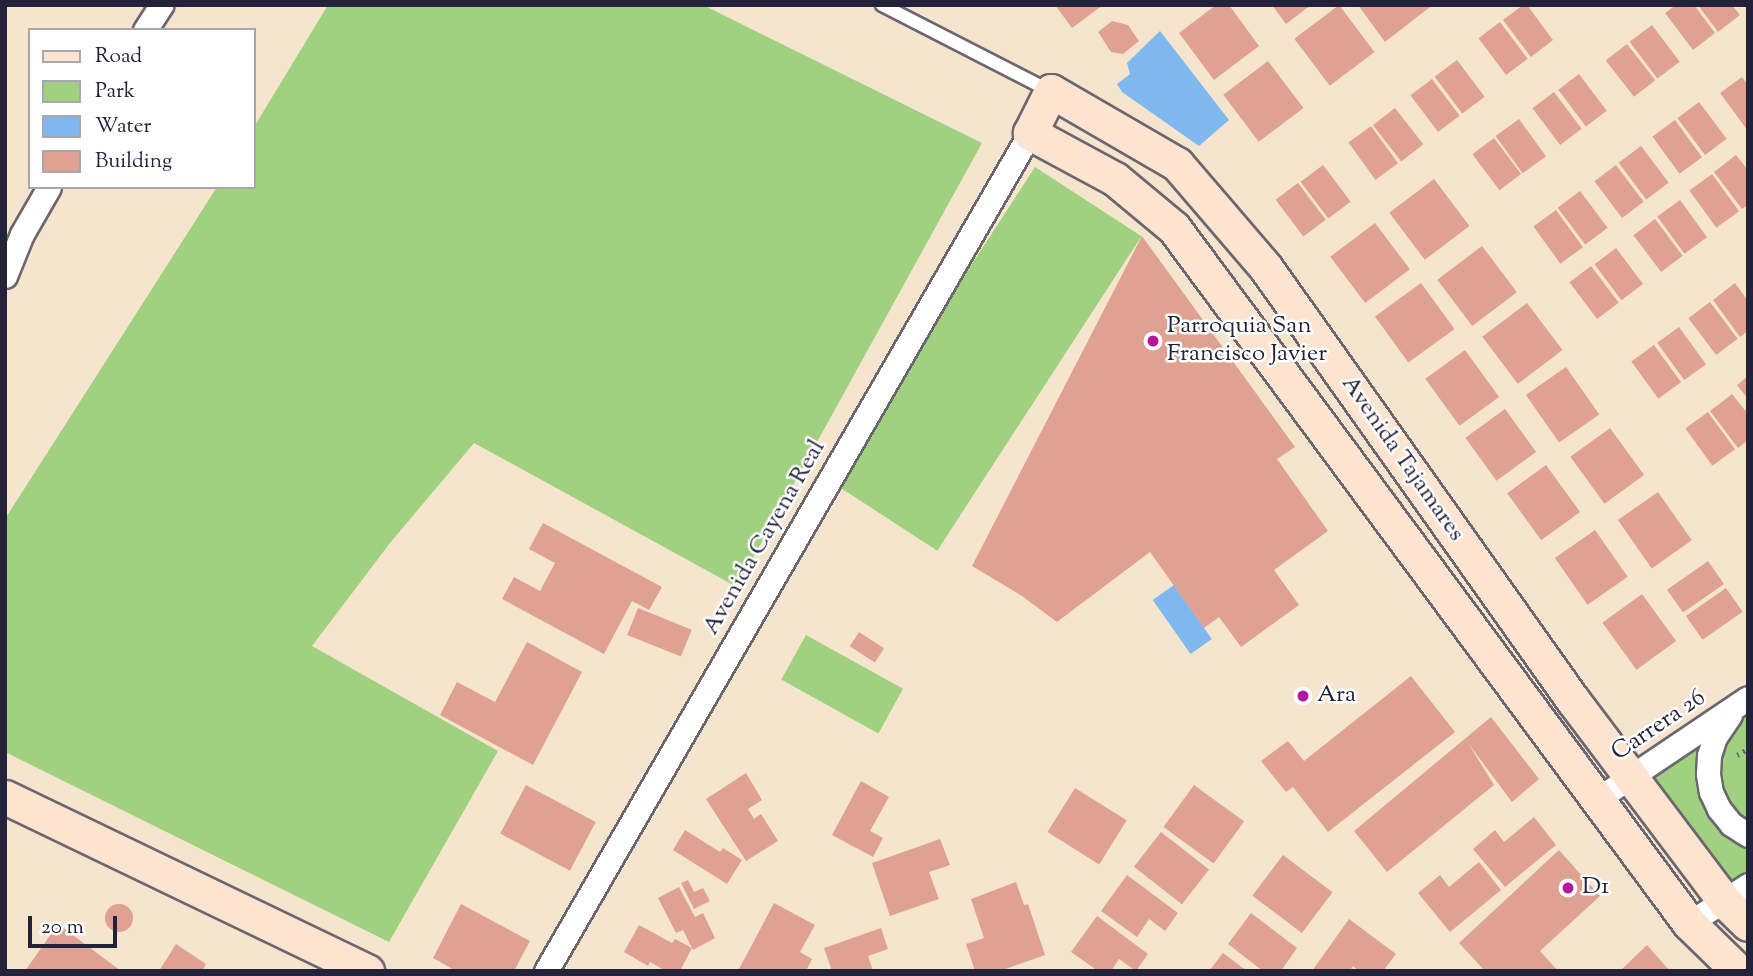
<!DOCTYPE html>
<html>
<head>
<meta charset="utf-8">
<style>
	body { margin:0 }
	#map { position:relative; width:1753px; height:976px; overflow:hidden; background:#f6e5ce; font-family:"Sorts Mill Goudy",serif }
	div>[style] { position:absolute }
	.green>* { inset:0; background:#a0d17f; transform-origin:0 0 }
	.water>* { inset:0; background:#7fb8ef; transform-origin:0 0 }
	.building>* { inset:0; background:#dea192; transform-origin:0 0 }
	.round { border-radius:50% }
	.path>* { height:4.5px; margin-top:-2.25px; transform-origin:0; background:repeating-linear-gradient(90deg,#6c666e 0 2px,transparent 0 7px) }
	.roads { filter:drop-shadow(2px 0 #6c666e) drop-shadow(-2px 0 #6c666e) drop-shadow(0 2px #6c666e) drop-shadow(0 -2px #6c666e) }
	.lane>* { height:12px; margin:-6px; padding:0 6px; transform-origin:6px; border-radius:6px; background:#fff }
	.street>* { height:23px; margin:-11.5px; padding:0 11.5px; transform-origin:11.5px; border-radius:11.5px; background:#fff }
	.secondary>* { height:33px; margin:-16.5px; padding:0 16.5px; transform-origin:16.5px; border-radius:16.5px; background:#fde4d1 }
	.dots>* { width:19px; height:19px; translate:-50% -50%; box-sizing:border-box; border:4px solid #fff; border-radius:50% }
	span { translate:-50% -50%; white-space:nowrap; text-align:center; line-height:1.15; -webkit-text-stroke:5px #fff; paint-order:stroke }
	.poi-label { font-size:24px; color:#22223b }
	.left { translate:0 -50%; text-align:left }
	.street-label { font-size:24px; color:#22223b }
	.frame { position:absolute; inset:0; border:7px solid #22223b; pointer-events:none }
	.legend { position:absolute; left:28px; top:28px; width:228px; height:161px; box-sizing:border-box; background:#fff; border:2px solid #a7a7b1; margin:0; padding:9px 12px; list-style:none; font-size:21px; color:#22223b }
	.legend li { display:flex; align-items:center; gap:14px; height:35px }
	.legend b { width:35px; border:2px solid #a7a7b1 }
	.scale { position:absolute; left:28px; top:916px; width:89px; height:32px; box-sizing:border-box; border:4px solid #22223b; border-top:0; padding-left:9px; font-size:21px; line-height:24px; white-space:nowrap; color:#22223b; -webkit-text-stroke:5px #fff; paint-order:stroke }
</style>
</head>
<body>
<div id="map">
	<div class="green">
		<i style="clip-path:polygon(328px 5px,703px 5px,982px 143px,737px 587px,474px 443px,390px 543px,312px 646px,498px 751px,389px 942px,5px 752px,5px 519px,217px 187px,254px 187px,254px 127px)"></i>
		<i style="left:1035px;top:167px;width:127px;height:375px;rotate:33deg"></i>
		<i style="left:806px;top:635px;width:111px;height:51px;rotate:29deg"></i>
		<i style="clip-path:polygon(1748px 710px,1748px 876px,1733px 886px,1648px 776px)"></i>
	</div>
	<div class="water">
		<i style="clip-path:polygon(1160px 31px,1229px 120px,1199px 146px,1122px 92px,1117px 84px,1130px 74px,1127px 63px)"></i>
		<i style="left:1174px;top:585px;width:66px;height:26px;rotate:55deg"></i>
	</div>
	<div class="building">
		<i style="clip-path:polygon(1055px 5px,1103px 5px,1072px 28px)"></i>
		<i style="clip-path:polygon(1216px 5px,1229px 5px,1259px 46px,1214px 80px,1179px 33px)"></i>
		<i style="clip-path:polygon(1272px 5px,1311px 5px,1286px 24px)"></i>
		<i style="left:1339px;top:5px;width:59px;height:56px;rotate:53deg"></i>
		<i style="clip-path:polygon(1358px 5px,1428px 5px,1430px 7px,1385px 42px)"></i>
		<i style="clip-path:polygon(1523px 5px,1527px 5px,1553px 40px,1531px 57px,1503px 20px)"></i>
		<i style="clip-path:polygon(1676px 5px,1694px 5px,1715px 33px,1693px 50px,1665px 13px)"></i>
		<i style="clip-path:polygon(1698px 5px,1732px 5px,1740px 15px,1718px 32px)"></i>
		<i style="clip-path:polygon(1112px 21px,1128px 25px,1139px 41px,1123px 54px,1111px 52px,1098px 32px)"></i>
		<i style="left:1500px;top:22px;width:46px;height:27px;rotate:53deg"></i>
		<i style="left:1652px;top:25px;width:46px;height:28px;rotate:53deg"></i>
		<i style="left:1627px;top:44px;width:46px;height:27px;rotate:52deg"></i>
		<i style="left:1457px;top:60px;width:46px;height:28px;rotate:53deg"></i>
		<i style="left:1268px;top:61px;width:59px;height:56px;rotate:53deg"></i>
		<i style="left:1579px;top:74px;width:46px;height:26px;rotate:53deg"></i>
		<i style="clip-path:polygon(1742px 77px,1748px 85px,1748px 131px,1720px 93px)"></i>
		<i style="left:1432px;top:79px;width:46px;height:27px;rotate:53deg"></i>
		<i style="left:1554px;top:92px;width:46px;height:27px;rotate:53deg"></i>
		<i style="left:1699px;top:102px;width:46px;height:27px;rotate:53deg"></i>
		<i style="left:1395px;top:108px;width:46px;height:28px;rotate:52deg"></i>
		<i style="left:1519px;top:119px;width:46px;height:29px;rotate:54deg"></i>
		<i style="left:1675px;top:120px;width:46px;height:28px;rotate:54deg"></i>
		<i style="left:1371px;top:126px;width:46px;height:28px;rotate:54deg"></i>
		<i style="left:1494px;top:138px;width:45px;height:27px;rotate:53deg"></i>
		<i style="left:1641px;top:146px;width:46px;height:28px;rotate:53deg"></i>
		<i style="clip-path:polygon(1736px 155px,1748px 170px,1748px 205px,1742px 209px,1714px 172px)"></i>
		<i style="left:1323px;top:165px;width:46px;height:28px;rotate:53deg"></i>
		<i style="left:1616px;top:165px;width:46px;height:27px;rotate:53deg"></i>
		<i style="left:1712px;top:174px;width:46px;height:28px;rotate:54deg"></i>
		<i style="left:1434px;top:179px;width:59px;height:56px;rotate:53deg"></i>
		<i style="left:1298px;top:183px;width:46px;height:28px;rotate:53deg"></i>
		<i style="left:1580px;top:191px;width:46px;height:28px;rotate:53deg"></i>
		<i style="left:1680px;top:200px;width:46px;height:28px;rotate:54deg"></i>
		<i style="left:1556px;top:210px;width:46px;height:28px;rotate:54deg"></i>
		<i style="left:1655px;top:219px;width:46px;height:27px;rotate:53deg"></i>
		<i style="left:1375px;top:223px;width:58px;height:56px;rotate:53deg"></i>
		<i style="clip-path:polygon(1142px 236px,1295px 447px,1277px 459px,1328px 531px,1274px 570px,1299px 605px,1241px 647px,1219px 617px,1204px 628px,1150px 552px,1057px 622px,1022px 596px,972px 566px)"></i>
		<i style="left:1482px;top:246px;width:58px;height:56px;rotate:53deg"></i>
		<i style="left:1616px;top:248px;width:45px;height:27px;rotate:53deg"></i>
		<i style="left:1591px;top:266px;width:46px;height:27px;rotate:53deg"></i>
		<i style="left:1421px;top:283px;width:57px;height:57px;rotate:54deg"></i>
		<i style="clip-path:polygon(1735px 283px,1748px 301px,1748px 331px,1740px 337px,1713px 300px)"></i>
		<i style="left:1710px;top:302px;width:46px;height:27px;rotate:53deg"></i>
		<i style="left:1527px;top:303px;width:59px;height:56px;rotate:53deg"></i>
		<i style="left:1679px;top:327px;width:46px;height:27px;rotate:54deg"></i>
		<i style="left:1654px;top:345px;width:46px;height:28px;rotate:54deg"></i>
		<i style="left:1465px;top:350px;width:58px;height:49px;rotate:54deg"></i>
		<i style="left:1566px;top:367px;width:58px;height:49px;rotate:55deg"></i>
		<i style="clip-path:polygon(1748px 376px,1748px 399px,1737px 385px)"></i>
		<i style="clip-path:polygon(1732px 394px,1748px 414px,1748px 440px,1738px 448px,1710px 411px)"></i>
		<i style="left:1505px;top:409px;width:53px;height:49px;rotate:54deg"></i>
		<i style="left:1708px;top:412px;width:46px;height:28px;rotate:54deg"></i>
		<i style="left:1610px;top:428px;width:58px;height:49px;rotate:54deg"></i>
		<i style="left:1546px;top:465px;width:58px;height:48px;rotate:54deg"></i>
		<i style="left:1658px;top:492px;width:59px;height:49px;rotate:55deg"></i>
		<i style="clip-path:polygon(543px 523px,662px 587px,649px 610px,632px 601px,604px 654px,502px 599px,514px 577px,540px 591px,555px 563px,529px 549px)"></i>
		<i style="left:1595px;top:530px;width:57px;height:49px;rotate:55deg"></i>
		<i style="left:1708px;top:561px;width:28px;height:50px;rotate:55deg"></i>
		<i style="left:1726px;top:588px;width:29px;height:49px;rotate:55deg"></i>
		<i style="left:1642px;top:594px;width:58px;height:49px;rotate:54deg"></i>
		<i style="left:638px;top:608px;width:58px;height:29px;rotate:22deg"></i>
		<i style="left:859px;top:632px;width:30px;height:17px;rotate:33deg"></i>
		<i style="clip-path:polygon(527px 642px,582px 672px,533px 765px,440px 715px,457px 682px,495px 702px)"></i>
		<i style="clip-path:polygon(1411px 676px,1455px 732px,1328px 832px,1293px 787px,1286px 792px,1261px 761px,1288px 741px,1304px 761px)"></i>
		<i style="clip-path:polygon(1491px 717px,1539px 779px,1512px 802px,1468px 743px,1494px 785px,1387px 872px,1354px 831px)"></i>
		<i style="clip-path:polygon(746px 773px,762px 800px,748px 809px,754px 819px,761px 814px,778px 841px,746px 861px,706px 799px)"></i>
		<i style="clip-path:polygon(861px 781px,889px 797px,870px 831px,883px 838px,873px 857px,832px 835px)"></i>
		<i style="left:526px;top:785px;width:79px;height:55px;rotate:28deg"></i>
		<i style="left:1194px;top:785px;width:62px;height:52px;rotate:36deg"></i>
		<i style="left:1075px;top:788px;width:61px;height:52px;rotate:32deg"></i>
		<i style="clip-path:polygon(1534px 817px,1556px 845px,1505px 887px,1473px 849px,1495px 830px,1504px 842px)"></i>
		<i style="clip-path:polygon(685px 830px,720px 852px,723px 848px,742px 860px,727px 884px,673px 850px)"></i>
		<i style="left:1161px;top:832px;width:61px;height:44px;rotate:38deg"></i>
		<i style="clip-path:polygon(940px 839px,950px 865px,929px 872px,939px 899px,890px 916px,872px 863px)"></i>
		<i style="clip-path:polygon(1559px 850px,1600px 896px,1540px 951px,1558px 971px,1485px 971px,1459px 943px)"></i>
		<i style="left:1283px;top:855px;width:62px;height:51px;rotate:37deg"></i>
		<i style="clip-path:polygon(1479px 862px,1501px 890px,1450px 932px,1418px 893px,1440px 875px,1449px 887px)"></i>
		<i style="clip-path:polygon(1127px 875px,1178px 913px,1165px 931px,1149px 919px,1137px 937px,1101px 911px)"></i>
		<i style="clip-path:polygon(688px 880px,694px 892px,703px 888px,710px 901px,694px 909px,681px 883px)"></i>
		<i style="clip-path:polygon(1016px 882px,1024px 905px,1028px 904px,1045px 955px,1000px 971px,975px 971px,966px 944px,984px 938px,971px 899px)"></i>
		<i style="clip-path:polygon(679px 887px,695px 917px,703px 913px,715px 938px,693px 950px,683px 930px,676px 933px,658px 898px)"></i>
		<i style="clip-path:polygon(774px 903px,815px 925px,800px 952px,812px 959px,806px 971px,738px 971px)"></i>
		<i class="round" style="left:105px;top:904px;width:28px;height:28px"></i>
		<i style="clip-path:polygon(461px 904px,530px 941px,514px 971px,456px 971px,433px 958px)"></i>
		<i style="clip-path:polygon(1251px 913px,1297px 948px,1281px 971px,1263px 971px,1228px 944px)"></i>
		<i style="clip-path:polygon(1097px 916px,1148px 954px,1136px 971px,1119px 959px,1111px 971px,1098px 971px,1071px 952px)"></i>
		<i style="clip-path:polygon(1349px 919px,1396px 954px,1383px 971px,1359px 971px,1353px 966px,1350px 971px,1312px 971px)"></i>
		<i style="clip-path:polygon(58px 924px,121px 971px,25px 971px)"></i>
		<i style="clip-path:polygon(639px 925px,672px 943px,675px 939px,692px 948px,680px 971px,666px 971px,650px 962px,648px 966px,624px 952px)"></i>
		<i style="clip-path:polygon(881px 928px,888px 949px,868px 956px,873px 971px,832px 971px,824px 948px)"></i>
		<i style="clip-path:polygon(176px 944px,206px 964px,202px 971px,159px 971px)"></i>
		<i style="clip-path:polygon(1647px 945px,1670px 971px,1620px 971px)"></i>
		<i style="clip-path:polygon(1223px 953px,1247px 971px,1209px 971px)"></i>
	</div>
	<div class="path">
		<i style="left:1737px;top:755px;width:13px;rotate:-29deg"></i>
	</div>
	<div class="roads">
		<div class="lane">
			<i style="left:882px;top:5px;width:189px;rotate:27.1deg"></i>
		</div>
		<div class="street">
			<i style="left:145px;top:30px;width:30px;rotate:-57deg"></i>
			<i style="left:5px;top:276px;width:45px;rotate:-68deg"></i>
			<i style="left:22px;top:234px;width:54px;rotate:-60.1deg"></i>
			<i style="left:1730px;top:715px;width:27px;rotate:124deg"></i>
			<i style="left:1715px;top:737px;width:19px;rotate:108deg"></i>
			<i style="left:1709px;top:755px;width:19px;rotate:93deg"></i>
			<i style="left:1708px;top:774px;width:18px;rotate:81deg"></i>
			<i style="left:1711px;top:792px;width:19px;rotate:65deg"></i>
			<i style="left:1719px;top:809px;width:19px;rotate:51deg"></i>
			<i style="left:1731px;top:824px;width:20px;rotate:33deg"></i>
			<i style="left:1599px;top:798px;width:179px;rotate:-33.9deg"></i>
			<i style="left:1689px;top:923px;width:70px;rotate:-32.8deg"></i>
			<i style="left:546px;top:971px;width:968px;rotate:-59.99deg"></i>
		</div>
		<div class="secondary">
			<i style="left:5px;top:797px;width:402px;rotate:25.7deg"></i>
			<i style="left:1738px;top:971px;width:69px;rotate:-135.6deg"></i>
			<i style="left:1689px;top:923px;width:865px;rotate:-126.54deg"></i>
			<i style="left:1174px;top:228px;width:77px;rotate:-140.3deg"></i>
			<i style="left:1115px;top:179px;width:97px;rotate:-151.6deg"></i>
			<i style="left:1030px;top:133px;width:47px;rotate:-63.4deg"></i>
			<i style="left:1051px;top:91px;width:146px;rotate:30.1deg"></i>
			<i style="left:1177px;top:164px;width:137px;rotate:49.4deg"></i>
			<i style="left:1266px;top:268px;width:529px;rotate:54.63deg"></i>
			<i style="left:1572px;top:699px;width:253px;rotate:53deg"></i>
			<i style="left:1724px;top:901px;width:33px;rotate:44deg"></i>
		</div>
	</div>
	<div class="dots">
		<i style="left:1153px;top:341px;background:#b5179e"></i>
		<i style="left:1303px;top:696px;background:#b5179e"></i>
		<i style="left:1568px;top:888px;background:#b5179e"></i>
	</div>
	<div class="poi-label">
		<span class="left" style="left:1167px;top:341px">Parroquia San<br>Francisco Javier</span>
		<span class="left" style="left:1317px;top:696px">Ara</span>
		<span class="left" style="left:1582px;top:888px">D1</span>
	</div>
	<div class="street-label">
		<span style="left:1402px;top:459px;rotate:55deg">Avenida Tajamares</span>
		<span style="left:765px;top:538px;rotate:-60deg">Avenida Cayena Real</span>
		<span style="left:1659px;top:726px;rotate:-34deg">Carrera 26</span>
	</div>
	<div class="frame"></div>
	<ul class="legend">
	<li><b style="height:9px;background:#fde4d1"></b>Road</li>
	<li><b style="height:19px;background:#a0d17f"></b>Park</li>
	<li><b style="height:19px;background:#7fb8ef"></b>Water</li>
	<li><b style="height:19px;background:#dea192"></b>Building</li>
	</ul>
	<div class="scale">20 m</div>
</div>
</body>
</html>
